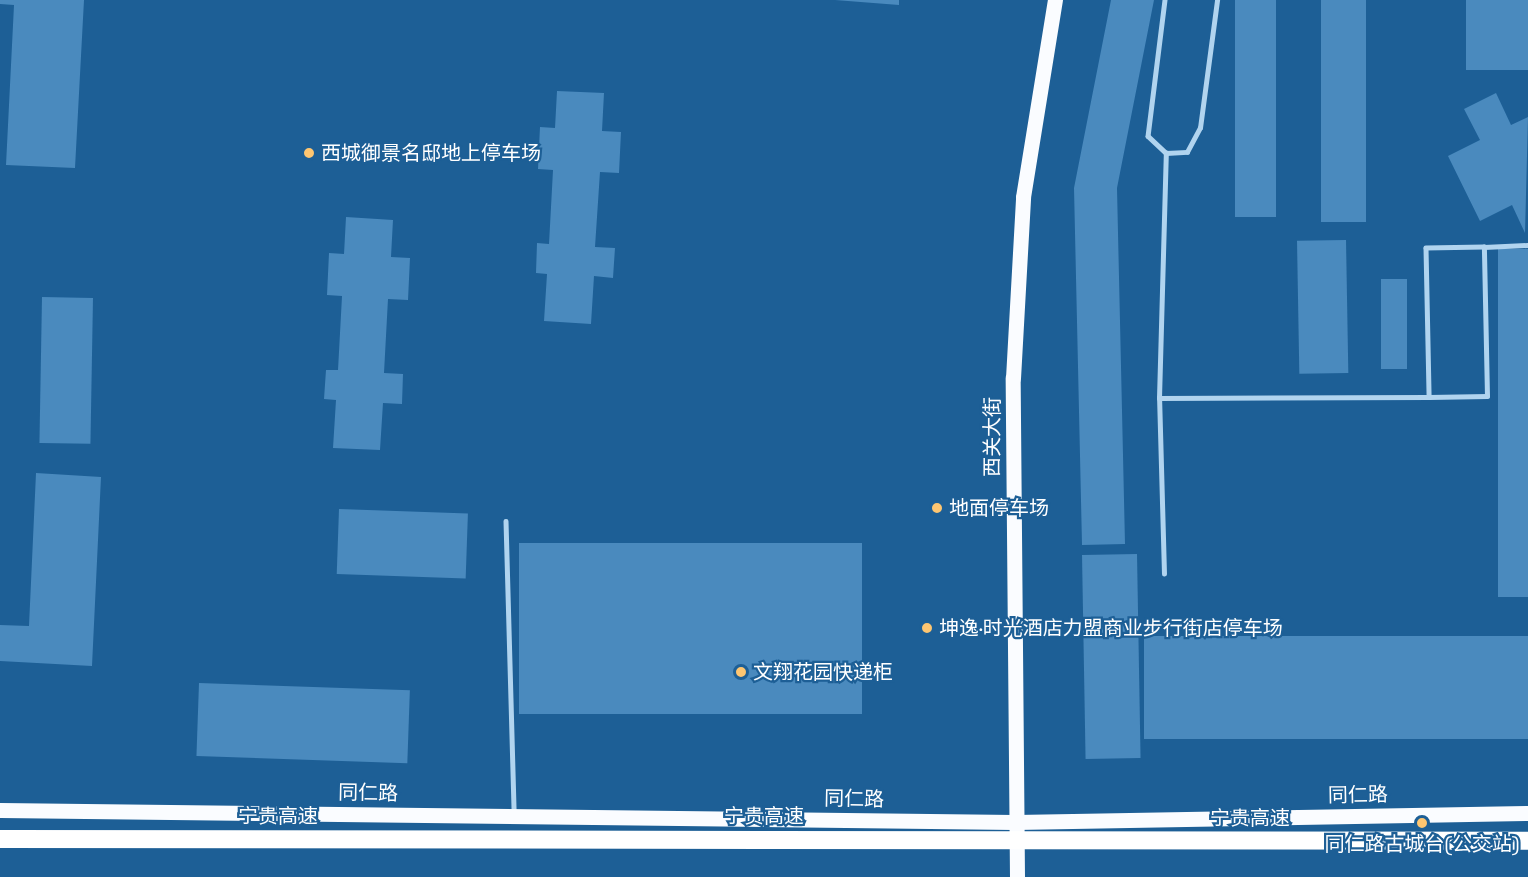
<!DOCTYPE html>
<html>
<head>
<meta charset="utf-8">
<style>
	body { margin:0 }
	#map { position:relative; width:1528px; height:877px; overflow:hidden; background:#1d5f96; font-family:"Space Grotesk","Noto Sans SC",sans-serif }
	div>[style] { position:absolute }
	.building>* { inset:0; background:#4a8abe; transform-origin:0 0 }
	.lane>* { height:4.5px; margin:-2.25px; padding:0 2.25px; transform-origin:2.25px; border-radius:2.25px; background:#b1d4ef }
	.primary>* { height:15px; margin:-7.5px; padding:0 7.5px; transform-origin:7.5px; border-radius:7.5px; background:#fafcff }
	.highway-bridge>* { height:18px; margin:-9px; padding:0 9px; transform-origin:9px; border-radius:9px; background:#fff }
	.dots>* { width:16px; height:16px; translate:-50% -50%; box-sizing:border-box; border:3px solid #1d5f96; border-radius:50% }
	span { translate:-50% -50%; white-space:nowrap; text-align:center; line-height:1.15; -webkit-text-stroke:4.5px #1d5f96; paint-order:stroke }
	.poi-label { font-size:20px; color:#fff }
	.left { translate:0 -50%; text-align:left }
	.street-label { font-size:20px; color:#fff }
</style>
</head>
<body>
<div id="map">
	<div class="building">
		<i style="clip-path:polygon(0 0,84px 0,75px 168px,6px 165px,14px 5px,0 4px)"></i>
		<i style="clip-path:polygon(835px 0,899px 0,899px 5px)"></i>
		<i style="clip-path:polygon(1111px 0,1154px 0,1117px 188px,1125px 544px,1082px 545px,1074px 188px)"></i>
		<i style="left:1235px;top:0;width:41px;height:217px"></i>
		<i style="left:1321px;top:0;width:45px;height:222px"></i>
		<i style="left:1466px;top:0;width:62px;height:70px"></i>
		<i style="clip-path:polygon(557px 91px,604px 93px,602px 131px,621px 132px,619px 173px,600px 172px,595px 247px,615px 248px,613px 278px,594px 276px,591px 324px,544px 321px,547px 274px,536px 273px,537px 243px,549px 244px,553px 170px,538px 169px,540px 127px,555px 128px)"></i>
		<i style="clip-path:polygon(1496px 93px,1511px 125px,1528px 117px,1525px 233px,1512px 205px,1480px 221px,1448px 156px,1480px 140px,1464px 109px)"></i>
		<i style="clip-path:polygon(346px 217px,393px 220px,391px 257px,410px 258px,408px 300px,388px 299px,384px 373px,403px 374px,402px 404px,383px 403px,380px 450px,333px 448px,336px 400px,324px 399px,326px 370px,338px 370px,342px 296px,327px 295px,329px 253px,344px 254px)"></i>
		<i style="left:1346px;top:240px;width:133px;height:49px;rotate:89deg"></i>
		<i style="left:1498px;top:249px;width:30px;height:348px"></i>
		<i style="left:1381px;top:279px;width:26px;height:90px"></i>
		<i style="left:42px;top:297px;width:51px;height:146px;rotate:1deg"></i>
		<i style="clip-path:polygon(36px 473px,101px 477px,92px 666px,0 661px,0 625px,29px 626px)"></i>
		<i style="left:339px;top:509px;width:129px;height:65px;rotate:2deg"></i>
		<i style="left:862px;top:543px;width:171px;height:343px;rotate:90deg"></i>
		<i style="left:1137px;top:554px;width:204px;height:55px;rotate:89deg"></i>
		<i style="left:1528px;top:636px;width:103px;height:384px;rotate:90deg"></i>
		<i style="left:199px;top:683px;width:211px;height:73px;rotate:2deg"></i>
	</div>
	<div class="lane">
		<i style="left:1165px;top:0;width:137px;rotate:97.1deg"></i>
		<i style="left:1148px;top:136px;width:25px;rotate:43deg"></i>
		<i style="left:1166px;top:153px;width:21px;rotate:-3deg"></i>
		<i style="left:1187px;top:152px;width:27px;rotate:-62deg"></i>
		<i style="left:1200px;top:128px;width:129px;rotate:-82.4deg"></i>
		<i style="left:1484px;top:247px;width:44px;rotate:-2.6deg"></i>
		<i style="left:1159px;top:398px;width:245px;rotate:-88.4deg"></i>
		<i style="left:506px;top:521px;width:292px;rotate:88.4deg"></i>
		<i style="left:1164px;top:574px;width:176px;rotate:-91.6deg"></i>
		<i style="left:1159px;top:398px;width:270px;rotate:-0.2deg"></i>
		<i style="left:1429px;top:397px;width:58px;rotate:-1deg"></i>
		<i style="left:1487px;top:396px;width:149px;rotate:-91.2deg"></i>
		<i style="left:1484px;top:247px;width:58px;rotate:179deg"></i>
		<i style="left:1426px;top:248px;width:149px;rotate:88.8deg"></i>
	</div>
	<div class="primary">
		<i style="left:0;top:810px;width:1014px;rotate:0.68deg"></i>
		<i style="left:1014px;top:822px;width:514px;rotate:-1deg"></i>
		<i style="left:1017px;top:877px;width:499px;rotate:-90.5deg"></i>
		<i style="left:1013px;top:378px;width:181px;rotate:-86.8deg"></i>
		<i style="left:1023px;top:197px;width:200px;rotate:-80.8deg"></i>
	</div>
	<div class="highway-bridge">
		<i style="left:0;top:839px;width:1528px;rotate:0.07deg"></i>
	</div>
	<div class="dots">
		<i style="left:309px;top:153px;background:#fec671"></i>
		<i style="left:937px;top:508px;background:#fec671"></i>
		<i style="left:927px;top:628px;background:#fec671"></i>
		<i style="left:741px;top:672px;background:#fec671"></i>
		<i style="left:1422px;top:823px;background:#fec671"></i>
	</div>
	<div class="poi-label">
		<span class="left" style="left:321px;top:153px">西城御景名邸地上停车场</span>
		<span class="left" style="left:949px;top:508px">地面停车场</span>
		<span class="left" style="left:939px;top:628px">坤逸·时光酒店力盟商业步行街店停车场</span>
		<span class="left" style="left:753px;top:672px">文翔花园快递柜</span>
		<span style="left:1422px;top:844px">同仁路古城台(公交站)</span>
	</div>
	<div class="street-label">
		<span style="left:992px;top:437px;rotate:-90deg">西关大街</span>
		<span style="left:368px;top:793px;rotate:1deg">同仁路</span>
		<span style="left:1358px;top:795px;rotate:-1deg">同仁路</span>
		<span style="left:854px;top:799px;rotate:1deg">同仁路</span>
		<span style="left:278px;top:816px">宁贵高速</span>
		<span style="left:764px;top:816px">宁贵高速</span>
		<span style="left:1250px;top:818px">宁贵高速</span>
	</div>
</div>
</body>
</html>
